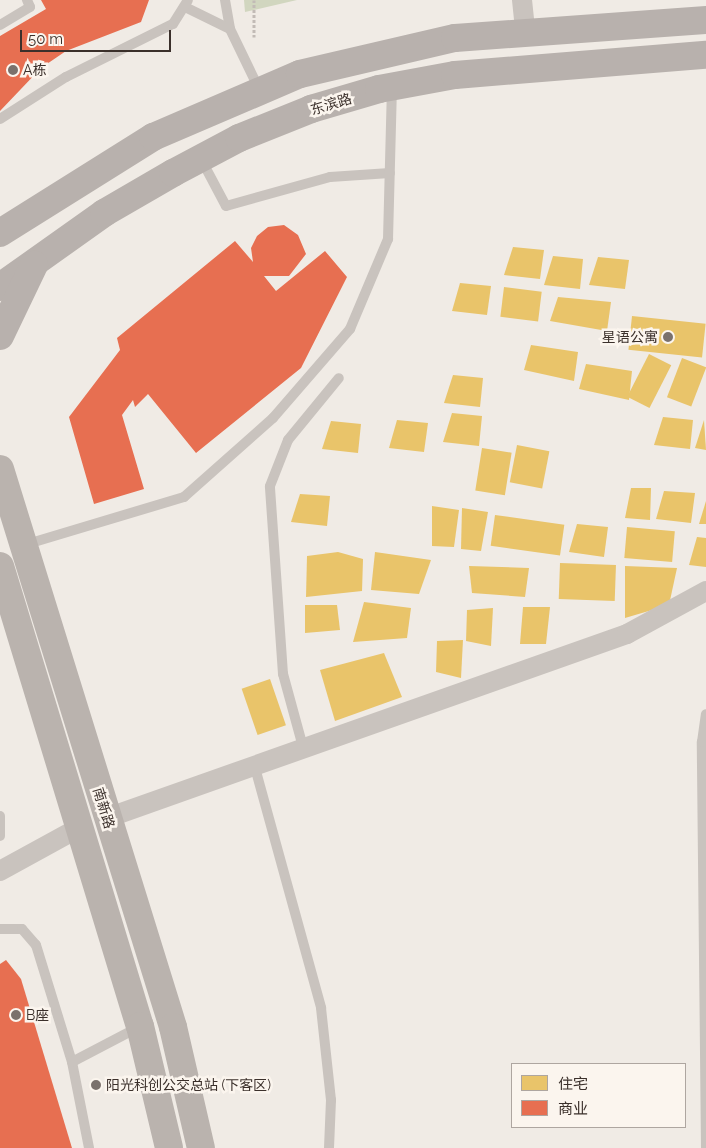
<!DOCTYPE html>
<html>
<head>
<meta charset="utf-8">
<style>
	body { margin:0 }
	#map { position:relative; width:706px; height:1148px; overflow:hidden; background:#f0ebe5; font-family:Raleway,"Noto Sans SC",sans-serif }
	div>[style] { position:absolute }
	.green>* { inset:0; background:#d1d6bf }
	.homes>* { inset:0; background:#e9c46a; transform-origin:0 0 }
	.shops>* { inset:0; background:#e76f51 }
	.path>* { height:3px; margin-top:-1.5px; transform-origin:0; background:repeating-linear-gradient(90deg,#c2bbb6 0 2.5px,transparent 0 5px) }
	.lane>* { height:10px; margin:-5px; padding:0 5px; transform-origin:5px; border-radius:5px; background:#c9c3be }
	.street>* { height:20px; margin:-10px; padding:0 10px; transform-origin:10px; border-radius:10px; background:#c9c3be }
	.secondary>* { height:28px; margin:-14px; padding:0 14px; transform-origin:14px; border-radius:14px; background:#bab3ae }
	.primary>* { height:28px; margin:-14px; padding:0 14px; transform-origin:14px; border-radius:14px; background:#b8b1ad }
	.dots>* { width:14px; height:14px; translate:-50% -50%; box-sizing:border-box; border:2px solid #fbf5ee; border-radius:50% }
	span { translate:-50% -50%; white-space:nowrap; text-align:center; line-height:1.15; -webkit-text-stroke:5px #fbf5ee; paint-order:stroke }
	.poi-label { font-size:14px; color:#3b302b }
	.left { translate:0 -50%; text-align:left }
	.right { translate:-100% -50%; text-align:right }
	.street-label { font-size:14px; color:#3b302b }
	.legend { position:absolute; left:511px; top:1063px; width:175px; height:65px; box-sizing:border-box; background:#fbf5ee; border:1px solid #aea6a0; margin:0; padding:6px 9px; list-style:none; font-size:15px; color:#3b302b }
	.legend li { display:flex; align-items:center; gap:10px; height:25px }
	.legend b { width:25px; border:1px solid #aea6a0 }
	.scale { position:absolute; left:20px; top:30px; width:151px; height:22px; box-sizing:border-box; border:2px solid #3b302b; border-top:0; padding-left:6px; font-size:15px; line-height:18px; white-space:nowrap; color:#3b302b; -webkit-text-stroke:4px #fbf5ee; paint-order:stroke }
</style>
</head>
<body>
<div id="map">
	<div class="green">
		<i style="clip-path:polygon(244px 0,297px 0,245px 12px)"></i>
	</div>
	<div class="homes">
		<i style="clip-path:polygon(513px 247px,544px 250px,540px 279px,504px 275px)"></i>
		<i style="clip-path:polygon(553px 256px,583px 259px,580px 289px,544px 285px)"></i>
		<i style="clip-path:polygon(598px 257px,629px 260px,625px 289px,589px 285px)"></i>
		<i style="clip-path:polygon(460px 283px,491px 286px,487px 315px,452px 311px)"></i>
		<i style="left:504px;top:287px;width:38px;height:30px;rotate:7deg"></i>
		<i style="clip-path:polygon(558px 297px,611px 302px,607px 331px,550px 321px)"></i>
		<i style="left:632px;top:316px;width:74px;height:34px;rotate:6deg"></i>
		<i style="clip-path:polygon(531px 345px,578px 352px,574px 381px,524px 370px)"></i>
		<i style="left:649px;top:354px;width:25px;height:48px;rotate:27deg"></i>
		<i style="left:682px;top:358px;width:26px;height:42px;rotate:21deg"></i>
		<i style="clip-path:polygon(586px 364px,632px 371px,629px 400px,579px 389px)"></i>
		<i style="clip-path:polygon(453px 375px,483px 378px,480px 407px,444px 403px)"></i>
		<i style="clip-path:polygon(452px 413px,482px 416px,479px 446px,443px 442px)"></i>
		<i style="clip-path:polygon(663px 417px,693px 420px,690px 449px,654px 445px)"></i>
		<i style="clip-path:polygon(397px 420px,428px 423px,424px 452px,389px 448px)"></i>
		<i style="clip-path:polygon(704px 420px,706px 450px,695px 448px)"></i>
		<i style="clip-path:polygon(331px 421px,361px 424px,358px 453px,322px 449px)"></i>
		<i style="left:517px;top:445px;width:33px;height:38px;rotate:11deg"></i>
		<i style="left:482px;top:448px;width:30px;height:43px;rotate:9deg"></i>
		<i style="clip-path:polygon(631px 488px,651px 488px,650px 520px,625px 518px)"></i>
		<i style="clip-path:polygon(664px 491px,695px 493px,691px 523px,656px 519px)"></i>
		<i style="clip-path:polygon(300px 494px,330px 496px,327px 526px,291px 522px)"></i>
		<i style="clip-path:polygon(706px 501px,706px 524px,699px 524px)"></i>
		<i style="clip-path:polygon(432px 506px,459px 510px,454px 547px,432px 546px)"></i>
		<i style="clip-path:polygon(462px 508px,488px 512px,481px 551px,461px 549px)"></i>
		<i style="left:495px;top:515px;width:70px;height:31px;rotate:8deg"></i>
		<i style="clip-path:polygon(577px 524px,608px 527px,604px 557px,569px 552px)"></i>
		<i style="left:627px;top:527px;width:48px;height:31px;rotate:5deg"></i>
		<i style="clip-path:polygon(697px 537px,706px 538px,706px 567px,689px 565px)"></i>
		<i style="clip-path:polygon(338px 552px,363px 559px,362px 591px,306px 597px,307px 556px)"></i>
		<i style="clip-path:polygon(375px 552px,431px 560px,419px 594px,371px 590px)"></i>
		<i style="left:560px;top:563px;width:56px;height:36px;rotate:2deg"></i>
		<i style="clip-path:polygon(469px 566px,529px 568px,525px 597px,472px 593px)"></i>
		<i style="clip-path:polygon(625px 566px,677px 568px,669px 605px,625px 618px)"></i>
		<i style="clip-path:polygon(364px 602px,411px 608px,407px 638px,353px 642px)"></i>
		<i style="clip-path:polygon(305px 605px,337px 605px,340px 630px,305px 633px)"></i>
		<i style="clip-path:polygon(523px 607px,550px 607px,546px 644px,520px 644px)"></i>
		<i style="clip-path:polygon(493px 608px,491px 646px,466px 641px,467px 610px)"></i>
		<i style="clip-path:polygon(463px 640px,461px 678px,436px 672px,437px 641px)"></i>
		<i style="clip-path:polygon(384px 653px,402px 697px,335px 721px,320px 670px)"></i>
		<i style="left:270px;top:679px;width:49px;height:30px;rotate:71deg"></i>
	</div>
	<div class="shops">
		<i style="clip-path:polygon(41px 0,149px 0,141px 22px,66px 51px,41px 68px,0 111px,0 36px,46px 9px)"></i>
		<i style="clip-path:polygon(284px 225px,298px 235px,306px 254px,289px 276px,264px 276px,276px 291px,325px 251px,347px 277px,301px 368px,196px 453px,148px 394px,135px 407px,133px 400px,122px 415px,144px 489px,94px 504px,69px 417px,120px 350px,117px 338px,235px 241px,253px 262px,251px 248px,257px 236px,268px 227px)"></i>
		<i style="clip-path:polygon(6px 960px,21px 979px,72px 1148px,0 1148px,0 964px)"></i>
	</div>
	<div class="path">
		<i style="left:254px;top:0;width:37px;rotate:90deg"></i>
	</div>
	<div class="lane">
		<i style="left:225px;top:0;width:29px;rotate:80deg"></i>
		<i style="left:230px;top:29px;width:67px;rotate:64.2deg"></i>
		<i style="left:185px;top:7px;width:50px;rotate:26.1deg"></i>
		<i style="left:0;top:25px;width:35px;rotate:-31deg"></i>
		<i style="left:30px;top:7px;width:8px;rotate:-113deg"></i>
		<i style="left:0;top:119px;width:78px;rotate:-32.5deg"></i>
		<i style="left:66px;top:77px;width:119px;rotate:-26.4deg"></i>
		<i style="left:173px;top:24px;width:28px;rotate:-58deg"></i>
		<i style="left:201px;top:159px;width:53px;rotate:62deg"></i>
		<i style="left:226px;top:206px;width:108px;rotate:-15.6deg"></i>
		<i style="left:330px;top:177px;width:60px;rotate:-3.8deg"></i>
		<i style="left:24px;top:545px;width:167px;rotate:-16.7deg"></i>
		<i style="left:184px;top:497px;width:119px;rotate:-41.6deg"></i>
		<i style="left:273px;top:418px;width:118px;rotate:-49.1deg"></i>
		<i style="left:350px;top:329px;width:98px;rotate:-67.1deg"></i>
		<i style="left:388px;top:239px;width:152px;rotate:-88.5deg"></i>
		<i style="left:303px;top:747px;width:76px;rotate:-105.3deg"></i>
		<i style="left:283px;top:674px;width:188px;rotate:-94deg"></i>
		<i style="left:270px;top:486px;width:49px;rotate:-68.6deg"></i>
		<i style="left:288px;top:440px;width:80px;rotate:-50.6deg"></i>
		<i style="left:254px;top:764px;width:253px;rotate:74.6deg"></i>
		<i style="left:321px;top:1008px;width:93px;rotate:83.8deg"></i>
		<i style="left:331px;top:1100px;width:48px;rotate:92.4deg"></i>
		<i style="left:0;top:816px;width:20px;rotate:90deg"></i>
		<i style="left:0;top:929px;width:22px"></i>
		<i style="left:22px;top:929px;width:21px;rotate:49deg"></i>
		<i style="left:36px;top:945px;width:122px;rotate:72.9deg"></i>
		<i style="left:72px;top:1062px;width:88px;rotate:78.8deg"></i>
		<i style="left:72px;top:1062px;width:76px;rotate:-27.6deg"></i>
		<i style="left:706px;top:1148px;width:406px;rotate:-90.6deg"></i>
		<i style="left:702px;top:742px;width:28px;rotate:-82deg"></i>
	</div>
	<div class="street">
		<i style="left:522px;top:0;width:30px;rotate:84deg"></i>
		<i style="left:107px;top:818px;width:552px;rotate:-19.49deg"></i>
		<i style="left:627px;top:634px;width:90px;rotate:-28.6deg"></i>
		<i style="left:0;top:871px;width:91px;rotate:-28.8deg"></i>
	</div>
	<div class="secondary">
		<i style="left:0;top:469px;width:584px;rotate:72.77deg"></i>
		<i style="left:173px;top:1027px;width:124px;rotate:77deg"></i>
		<i style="left:0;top:566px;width:481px;rotate:73.1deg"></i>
		<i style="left:140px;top:1026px;width:125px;rotate:76.6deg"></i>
	</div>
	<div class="primary">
		<i style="left:0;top:233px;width:181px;rotate:-32.1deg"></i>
		<i style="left:153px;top:137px;width:160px;rotate:-23.2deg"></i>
		<i style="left:300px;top:74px;width:159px;rotate:-13.1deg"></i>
		<i style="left:455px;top:38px;width:252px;rotate:-4.1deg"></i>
		<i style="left:0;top:287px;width:128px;rotate:-35.4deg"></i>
		<i style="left:104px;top:213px;width:80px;rotate:-30.1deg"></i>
		<i style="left:173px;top:173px;width:75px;rotate:-27.9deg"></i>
		<i style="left:239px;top:138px;width:78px;rotate:-21.9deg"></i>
		<i style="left:311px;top:109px;width:71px;rotate:-16.4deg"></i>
		<i style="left:379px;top:89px;width:77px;rotate:-10.4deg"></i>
		<i style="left:455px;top:75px;width:252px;rotate:-4.6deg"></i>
		<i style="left:0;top:336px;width:79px;rotate:-64.4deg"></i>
	</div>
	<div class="dots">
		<i style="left:13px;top:70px;background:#7a716c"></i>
		<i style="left:668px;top:337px;background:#7a716c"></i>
		<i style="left:16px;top:1015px;background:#7a716c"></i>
		<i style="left:96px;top:1085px;background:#7a716c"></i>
	</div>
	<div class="poi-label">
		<span class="left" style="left:23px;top:70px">A栋</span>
		<span class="right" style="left:658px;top:337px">星语公寓</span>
		<span class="left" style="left:26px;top:1015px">B座</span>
		<span class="left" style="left:106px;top:1085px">阳光科创公交总站 (下客区)</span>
	</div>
	<div class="street-label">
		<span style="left:331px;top:104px;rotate:-17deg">东滨路</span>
		<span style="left:104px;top:808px;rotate:73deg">南新路</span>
	</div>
	<ul class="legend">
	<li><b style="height:14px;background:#e9c46a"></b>住宅</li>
	<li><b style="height:14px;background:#e76f51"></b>商业</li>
	</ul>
	<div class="scale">50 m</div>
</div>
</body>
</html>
